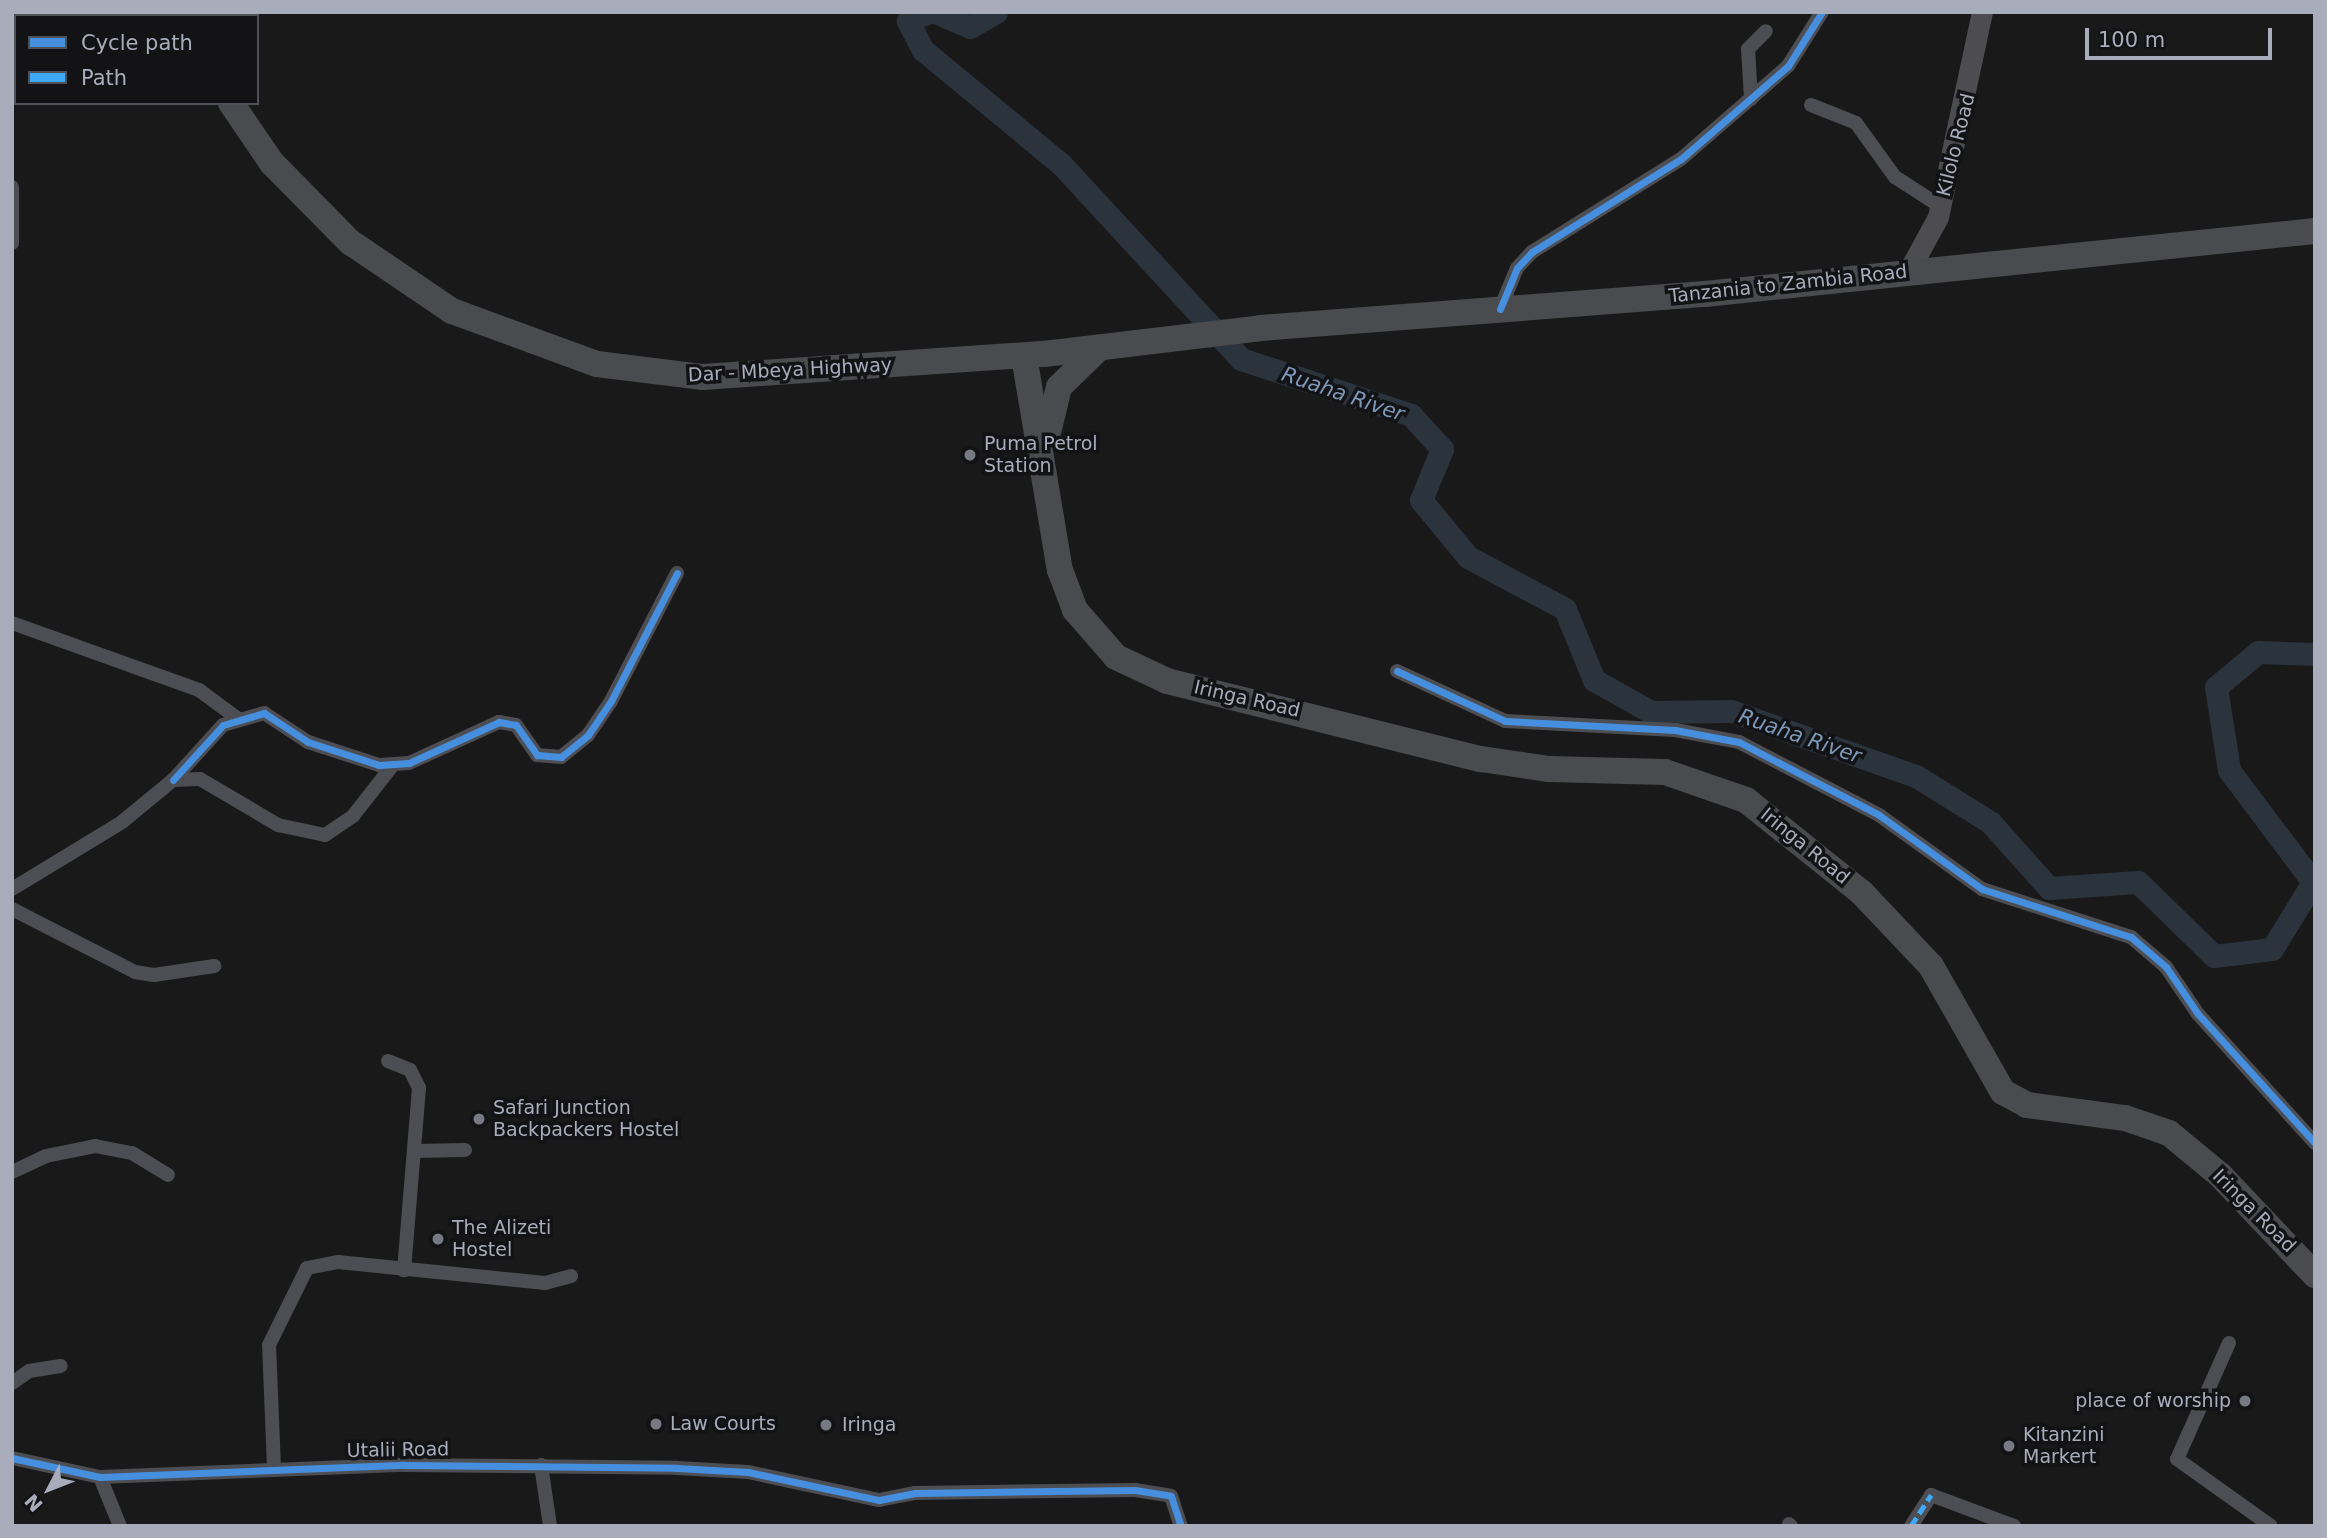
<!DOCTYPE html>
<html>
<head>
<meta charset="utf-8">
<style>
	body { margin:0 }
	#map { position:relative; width:2327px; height:1538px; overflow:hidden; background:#19191a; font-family:"DejaVu Sans",sans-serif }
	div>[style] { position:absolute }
	.river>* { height:23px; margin:-11.5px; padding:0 11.5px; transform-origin:11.5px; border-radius:11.5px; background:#2b333d }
	.street>* { height:14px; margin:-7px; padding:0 7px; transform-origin:7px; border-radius:7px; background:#4d4e53 }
	.secondary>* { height:21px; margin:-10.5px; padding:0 10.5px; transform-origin:10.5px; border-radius:10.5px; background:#4c4c51 }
	.highway>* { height:26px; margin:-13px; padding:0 13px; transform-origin:13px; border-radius:13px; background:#4a4b4f }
	.quiet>* { height:5px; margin-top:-2.5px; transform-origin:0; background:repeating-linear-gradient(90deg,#3fa9f5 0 10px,transparent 0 15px) }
	.cycleway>* { height:7px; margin:-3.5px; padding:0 3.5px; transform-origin:3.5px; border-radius:3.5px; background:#468fdf }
	.dots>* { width:19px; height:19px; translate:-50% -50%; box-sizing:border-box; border:4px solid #131316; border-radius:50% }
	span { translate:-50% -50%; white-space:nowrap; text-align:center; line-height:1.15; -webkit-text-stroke:7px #131316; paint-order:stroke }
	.street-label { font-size:19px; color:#a9adbb }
	.poi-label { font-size:19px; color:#a9adbb }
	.left { translate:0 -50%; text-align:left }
	.right { translate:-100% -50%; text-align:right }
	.water-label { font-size:21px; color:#7e98b9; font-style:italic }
	.frame { position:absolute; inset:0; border:14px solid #a9adbb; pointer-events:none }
	.legend { position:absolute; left:14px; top:14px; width:245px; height:91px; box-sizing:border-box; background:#131316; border:2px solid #4f5158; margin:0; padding:9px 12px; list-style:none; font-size:21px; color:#a9adbb }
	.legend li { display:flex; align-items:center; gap:14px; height:35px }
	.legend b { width:35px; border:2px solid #4f5158 }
	.north { position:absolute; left:14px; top:1454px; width:70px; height:70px; -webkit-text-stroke:5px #131316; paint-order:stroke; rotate:228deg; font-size:19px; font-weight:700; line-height:28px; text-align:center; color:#a9adbb }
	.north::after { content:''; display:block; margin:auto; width:24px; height:32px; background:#a9adbb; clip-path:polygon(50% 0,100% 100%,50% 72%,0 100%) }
	.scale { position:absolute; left:2085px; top:28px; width:187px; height:32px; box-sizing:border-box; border:4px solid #a9adbb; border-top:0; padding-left:9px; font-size:21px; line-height:24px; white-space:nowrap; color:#a9adbb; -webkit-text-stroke:5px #131316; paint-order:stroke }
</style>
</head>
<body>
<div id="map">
	<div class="river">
		<i style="left:929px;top:12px;width:23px;rotate:157deg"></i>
		<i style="left:908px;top:21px;width:33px;rotate:63deg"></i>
		<i style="left:923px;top:50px;width:179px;rotate:39.6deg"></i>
		<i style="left:1061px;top:164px;width:265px;rotate:47.3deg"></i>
		<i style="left:1241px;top:359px;width:179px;rotate:18.2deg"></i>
		<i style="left:1411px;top:415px;width:46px;rotate:47.6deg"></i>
		<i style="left:1442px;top:449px;width:55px;rotate:112.4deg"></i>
		<i style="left:1421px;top:500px;width:74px;rotate:50.5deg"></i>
		<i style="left:1468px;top:557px;width:110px;rotate:28.2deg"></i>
		<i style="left:1565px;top:609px;width:77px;rotate:67.8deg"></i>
		<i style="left:1594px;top:680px;width:65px;rotate:29.3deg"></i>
		<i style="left:1651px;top:712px;width:80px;rotate:-0.7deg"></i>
		<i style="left:1731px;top:711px;width:196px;rotate:19.4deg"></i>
		<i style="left:1916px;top:776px;width:87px;rotate:31.9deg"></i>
		<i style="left:1990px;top:822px;width:89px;rotate:48.2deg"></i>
		<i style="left:2049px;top:888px;width:89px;rotate:-3.9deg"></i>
		<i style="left:2138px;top:882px;width:106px;rotate:44.2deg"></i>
		<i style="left:2214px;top:956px;width:58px;rotate:-6.9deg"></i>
		<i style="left:2272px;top:949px;width:79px;rotate:-58.5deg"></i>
		<i style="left:2313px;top:882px;width:140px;rotate:-126.9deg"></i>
		<i style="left:2229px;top:770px;width:84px;rotate:-98.9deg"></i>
		<i style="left:2216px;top:687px;width:55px;rotate:-39.8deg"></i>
		<i style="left:2258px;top:652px;width:57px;rotate:2deg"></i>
		<i style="left:935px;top:12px;width:38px;rotate:23deg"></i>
		<i style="left:970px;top:27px;width:30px;rotate:-30deg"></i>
	</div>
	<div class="street">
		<i style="left:1751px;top:99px;width:50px;rotate:-93.4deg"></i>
		<i style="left:1748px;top:49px;width:25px;rotate:-45deg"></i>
		<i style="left:1811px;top:105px;width:48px;rotate:21.8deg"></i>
		<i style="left:1856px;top:123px;width:67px;rotate:54.2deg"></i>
		<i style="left:1895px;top:177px;width:54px;rotate:32.8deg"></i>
		<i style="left:12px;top:187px;width:56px;rotate:90deg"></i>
		<i style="left:1500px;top:309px;width:44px;rotate:-67.5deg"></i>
		<i style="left:1517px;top:268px;width:22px;rotate:-47deg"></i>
		<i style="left:1532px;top:252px;width:176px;rotate:-32deg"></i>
		<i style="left:1681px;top:159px;width:142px;rotate:-41deg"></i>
		<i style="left:1788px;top:66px;width:64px;rotate:-57.8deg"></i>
		<i style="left:12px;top:623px;width:199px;rotate:19.7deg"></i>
		<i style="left:199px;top:690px;width:47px;rotate:36.4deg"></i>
		<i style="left:1397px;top:671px;width:119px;rotate:24.8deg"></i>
		<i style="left:1505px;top:721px;width:170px;rotate:3deg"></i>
		<i style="left:1675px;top:730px;width:65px;rotate:10.6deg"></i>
		<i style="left:1739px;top:742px;width:158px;rotate:27.5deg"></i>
		<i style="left:1879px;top:815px;width:127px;rotate:35.7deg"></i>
		<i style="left:1982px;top:889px;width:157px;rotate:17.9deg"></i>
		<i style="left:2131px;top:937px;width:46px;rotate:40.6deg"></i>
		<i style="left:2166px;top:967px;width:57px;rotate:55.8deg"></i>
		<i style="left:2198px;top:1014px;width:174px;rotate:47.8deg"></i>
		<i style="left:173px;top:780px;width:74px;rotate:-47.7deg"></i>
		<i style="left:223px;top:725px;width:43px;rotate:-16.3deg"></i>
		<i style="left:264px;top:713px;width:53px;rotate:33.4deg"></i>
		<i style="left:308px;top:742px;width:75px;rotate:17.9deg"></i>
		<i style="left:379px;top:765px;width:30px;rotate:-4deg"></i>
		<i style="left:409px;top:763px;width:99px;rotate:-24.5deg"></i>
		<i style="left:499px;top:722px;width:17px;rotate:10deg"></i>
		<i style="left:516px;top:725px;width:37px;rotate:55deg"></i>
		<i style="left:537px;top:755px;width:24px;rotate:5deg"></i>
		<i style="left:561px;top:757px;width:35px;rotate:-39deg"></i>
		<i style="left:588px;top:735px;width:41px;rotate:-55.9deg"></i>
		<i style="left:611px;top:701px;width:144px;rotate:-62.7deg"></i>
		<i style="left:12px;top:889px;width:129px;rotate:-31.3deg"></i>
		<i style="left:122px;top:822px;width:66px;rotate:-39.5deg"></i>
		<i style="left:173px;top:780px;width:27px;rotate:-2deg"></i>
		<i style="left:200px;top:779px;width:91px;rotate:30.5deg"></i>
		<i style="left:278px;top:825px;width:48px;rotate:12deg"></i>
		<i style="left:325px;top:835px;width:34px;rotate:-34deg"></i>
		<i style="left:353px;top:816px;width:63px;rotate:-52deg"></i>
		<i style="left:12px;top:909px;width:138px;rotate:27.1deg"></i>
		<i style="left:135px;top:972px;width:19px;rotate:9deg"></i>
		<i style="left:154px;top:975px;width:61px;rotate:-8.5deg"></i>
		<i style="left:388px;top:1061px;width:24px;rotate:22deg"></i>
		<i style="left:410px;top:1070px;width:20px;rotate:63deg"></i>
		<i style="left:419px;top:1088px;width:183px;rotate:94.7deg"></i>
		<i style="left:414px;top:1151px;width:51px;rotate:-1.1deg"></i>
		<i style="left:12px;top:1172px;width:38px;rotate:-25deg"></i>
		<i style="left:46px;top:1156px;width:50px;rotate:-11.5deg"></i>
		<i style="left:95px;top:1146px;width:38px;rotate:11deg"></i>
		<i style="left:132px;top:1153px;width:42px;rotate:31.4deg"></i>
		<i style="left:2229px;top:1343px;width:127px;rotate:114.1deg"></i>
		<i style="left:2177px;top:1459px;width:115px;rotate:35.5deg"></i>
		<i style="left:12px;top:1383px;width:21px;rotate:-35deg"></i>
		<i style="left:29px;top:1371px;width:32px;rotate:-9deg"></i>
		<i style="left:12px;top:1458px;width:90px;rotate:12.2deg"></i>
		<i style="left:100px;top:1477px;width:304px;rotate:-2.3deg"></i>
		<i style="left:404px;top:1465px;width:273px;rotate:0.6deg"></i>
		<i style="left:677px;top:1468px;width:71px;rotate:3.2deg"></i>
		<i style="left:748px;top:1472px;width:134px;rotate:12.1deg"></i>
		<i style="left:879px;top:1500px;width:37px;rotate:-11deg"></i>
		<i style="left:915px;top:1493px;width:220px;rotate:-0.8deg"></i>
		<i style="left:1135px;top:1490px;width:36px;rotate:9deg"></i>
		<i style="left:1171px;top:1496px;width:32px;rotate:72deg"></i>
		<i style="left:541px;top:1465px;width:62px;rotate:81.6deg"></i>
		<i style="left:274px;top:1468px;width:123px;rotate:-92.3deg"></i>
		<i style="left:269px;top:1345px;width:86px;rotate:-63.7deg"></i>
		<i style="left:307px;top:1268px;width:32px;rotate:-11deg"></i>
		<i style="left:338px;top:1262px;width:208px;rotate:5.8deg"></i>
		<i style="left:545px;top:1283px;width:27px;rotate:-15deg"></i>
		<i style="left:100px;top:1477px;width:53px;rotate:67.8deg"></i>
		<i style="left:1789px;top:1524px;width:3px;rotate:45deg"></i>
		<i style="left:1911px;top:1526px;width:37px;rotate:-57deg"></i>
		<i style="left:1931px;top:1495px;width:89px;rotate:20.5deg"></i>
	</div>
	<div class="secondary">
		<i style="left:1909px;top:270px;width:60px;rotate:-61.3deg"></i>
		<i style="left:1938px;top:217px;width:210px;rotate:-77.9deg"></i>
	</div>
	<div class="highway">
		<i style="left:184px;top:12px;width:4px;rotate:76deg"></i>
		<i style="left:231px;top:103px;width:73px;rotate:55.7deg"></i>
		<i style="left:272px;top:163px;width:111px;rotate:45.4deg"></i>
		<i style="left:350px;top:242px;width:123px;rotate:34.1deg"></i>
		<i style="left:452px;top:311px;width:154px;rotate:20.1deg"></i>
		<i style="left:597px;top:364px;width:107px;rotate:7deg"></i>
		<i style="left:703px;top:377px;width:342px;rotate:-3.9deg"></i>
		<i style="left:1044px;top:354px;width:219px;rotate:-6.8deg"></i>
		<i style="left:1261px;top:328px;width:445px;rotate:-4.4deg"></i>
		<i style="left:1705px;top:294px;width:613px;rotate:-5.9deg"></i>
		<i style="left:1024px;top:356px;width:217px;rotate:80.5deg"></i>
		<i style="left:1060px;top:570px;width:43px;rotate:69.4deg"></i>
		<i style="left:1075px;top:610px;width:62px;rotate:48.9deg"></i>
		<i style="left:1116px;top:657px;width:56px;rotate:25.2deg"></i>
		<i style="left:1167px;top:681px;width:324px;rotate:14deg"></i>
		<i style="left:1481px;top:759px;width:69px;rotate:8.4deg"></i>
		<i style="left:1549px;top:769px;width:116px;rotate:1.5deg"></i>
		<i style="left:1665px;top:772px;width:86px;rotate:19.1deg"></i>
		<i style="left:1746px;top:800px;width:149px;rotate:38.7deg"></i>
		<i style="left:1862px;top:893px;width:100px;rotate:46.6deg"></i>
		<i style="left:1931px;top:966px;width:145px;rotate:60.3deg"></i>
		<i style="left:2003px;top:1092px;width:27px;rotate:28deg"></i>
		<i style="left:2027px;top:1105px;width:99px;rotate:7.6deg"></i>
		<i style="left:2125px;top:1118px;width:46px;rotate:18.8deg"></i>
		<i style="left:2169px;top:1133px;width:66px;rotate:39.5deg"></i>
		<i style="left:2220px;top:1175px;width:138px;rotate:46.5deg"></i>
		<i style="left:1047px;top:437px;width:51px;rotate:-76.5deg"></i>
		<i style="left:1059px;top:387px;width:57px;rotate:-44.3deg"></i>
	</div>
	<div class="quiet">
		<i style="left:1911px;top:1526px;width:37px;rotate:-57deg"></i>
	</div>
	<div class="cycleway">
		<i style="left:1500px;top:309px;width:44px;rotate:-67.5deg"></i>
		<i style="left:1517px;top:268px;width:22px;rotate:-47deg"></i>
		<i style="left:1532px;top:252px;width:176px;rotate:-32deg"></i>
		<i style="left:1681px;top:159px;width:142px;rotate:-41deg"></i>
		<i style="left:1788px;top:66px;width:64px;rotate:-57.8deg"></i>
		<i style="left:1397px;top:671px;width:119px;rotate:24.8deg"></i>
		<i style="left:1505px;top:721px;width:170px;rotate:3deg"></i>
		<i style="left:1675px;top:730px;width:65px;rotate:10.6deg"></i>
		<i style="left:1739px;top:742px;width:158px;rotate:27.5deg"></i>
		<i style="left:1879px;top:815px;width:127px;rotate:35.7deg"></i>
		<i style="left:1982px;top:889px;width:157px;rotate:17.9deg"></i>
		<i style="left:2131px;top:937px;width:46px;rotate:40.6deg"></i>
		<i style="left:2166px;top:967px;width:57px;rotate:55.8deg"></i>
		<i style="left:2198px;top:1014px;width:174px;rotate:47.8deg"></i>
		<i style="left:173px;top:780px;width:74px;rotate:-47.7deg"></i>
		<i style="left:223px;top:725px;width:43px;rotate:-16.3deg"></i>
		<i style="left:264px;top:713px;width:53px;rotate:33.4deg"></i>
		<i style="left:308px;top:742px;width:75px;rotate:17.9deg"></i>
		<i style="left:379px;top:765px;width:30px;rotate:-4deg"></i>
		<i style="left:409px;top:763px;width:99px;rotate:-24.5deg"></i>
		<i style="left:499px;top:722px;width:17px;rotate:10deg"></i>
		<i style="left:516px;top:725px;width:37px;rotate:55deg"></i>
		<i style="left:537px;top:755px;width:24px;rotate:5deg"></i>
		<i style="left:561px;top:757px;width:35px;rotate:-39deg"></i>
		<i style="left:588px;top:735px;width:41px;rotate:-55.9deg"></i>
		<i style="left:611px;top:701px;width:144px;rotate:-62.7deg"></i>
		<i style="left:12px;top:1458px;width:90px;rotate:12.2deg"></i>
		<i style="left:100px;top:1477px;width:304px;rotate:-2.3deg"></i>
		<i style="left:404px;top:1465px;width:273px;rotate:0.6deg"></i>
		<i style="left:677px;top:1468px;width:71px;rotate:3.2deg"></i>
		<i style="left:748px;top:1472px;width:134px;rotate:12.1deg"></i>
		<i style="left:879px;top:1500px;width:37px;rotate:-11deg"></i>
		<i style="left:915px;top:1493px;width:220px;rotate:-0.8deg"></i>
		<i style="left:1135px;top:1490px;width:36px;rotate:9deg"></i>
		<i style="left:1171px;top:1496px;width:32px;rotate:72deg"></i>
	</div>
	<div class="dots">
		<i style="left:970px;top:455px;background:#777983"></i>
		<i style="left:479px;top:1119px;background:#777983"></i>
		<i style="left:438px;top:1239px;background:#777983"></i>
		<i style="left:2245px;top:1401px;background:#777983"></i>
		<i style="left:656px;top:1424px;background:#777983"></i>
		<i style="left:826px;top:1425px;background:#777983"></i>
		<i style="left:2009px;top:1446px;background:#777983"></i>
	</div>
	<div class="street-label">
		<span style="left:1956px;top:145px;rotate:-76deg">Kilolo Road</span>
		<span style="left:1788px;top:284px;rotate:-6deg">Tanzania to Zambia Road</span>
		<span style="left:790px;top:370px;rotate:-3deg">Dar - Mbeya Highway</span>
		<span style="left:1247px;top:699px;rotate:13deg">Iringa Road</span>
		<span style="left:1805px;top:846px;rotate:39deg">Iringa Road</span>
		<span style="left:2254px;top:1211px;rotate:45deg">Iringa Road</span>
		<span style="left:398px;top:1450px;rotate:-1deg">Utalii Road</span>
	</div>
	<div class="poi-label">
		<span class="left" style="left:984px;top:455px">Puma Petrol<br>Station</span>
		<span class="left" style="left:493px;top:1119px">Safari Junction<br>Backpackers Hostel</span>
		<span class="left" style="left:452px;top:1239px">The Alizeti<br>Hostel</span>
		<span class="right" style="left:2231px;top:1401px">place of worship</span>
		<span class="left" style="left:670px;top:1424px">Law Courts</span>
		<span class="left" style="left:842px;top:1425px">Iringa</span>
		<span class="left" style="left:2023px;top:1446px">Kitanzini<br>Markert</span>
	</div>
	<div class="water-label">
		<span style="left:1343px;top:394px;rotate:19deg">Ruaha River</span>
		<span style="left:1800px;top:736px;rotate:19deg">Ruaha River</span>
	</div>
	<div class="frame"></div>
	<ul class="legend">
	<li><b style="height:9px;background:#468fdf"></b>Cycle path</li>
	<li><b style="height:9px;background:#3fa9f5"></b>Path</li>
	</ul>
	<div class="north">N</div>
	<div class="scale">100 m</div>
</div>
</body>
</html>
